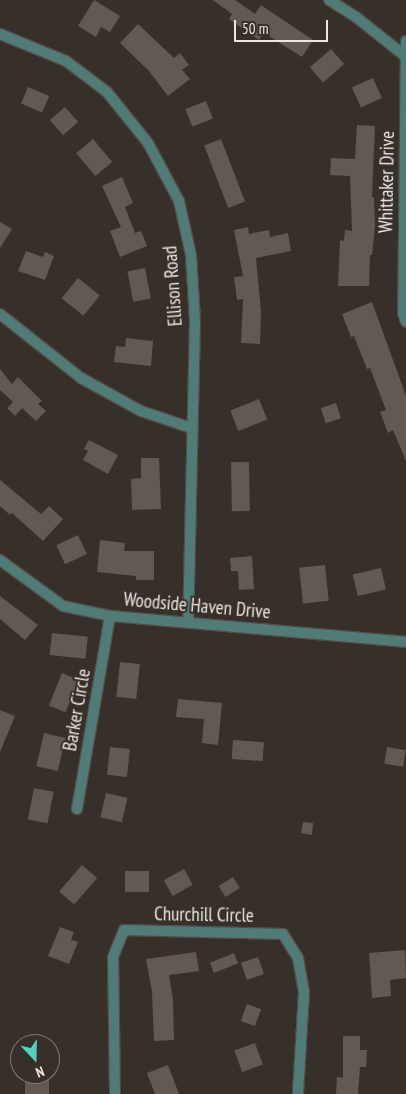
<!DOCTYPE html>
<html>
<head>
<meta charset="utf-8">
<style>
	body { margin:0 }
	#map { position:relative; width:406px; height:1094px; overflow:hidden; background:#372f2a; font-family:"PT Sans Narrow",sans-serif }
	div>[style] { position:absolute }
	.building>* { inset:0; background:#625953; transform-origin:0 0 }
	.roads { filter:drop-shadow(1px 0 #544c48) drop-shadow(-1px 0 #544c48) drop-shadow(0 1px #544c48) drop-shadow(0 -1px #544c48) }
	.minor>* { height:10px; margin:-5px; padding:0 5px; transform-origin:5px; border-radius:5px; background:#517b76 }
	span { translate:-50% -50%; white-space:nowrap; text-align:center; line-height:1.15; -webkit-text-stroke:4px #372f2a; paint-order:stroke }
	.street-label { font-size:19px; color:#ece7e3 }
	.north { position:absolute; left:10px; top:1034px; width:50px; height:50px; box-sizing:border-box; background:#372f2a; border:1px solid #7f7974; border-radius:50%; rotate:159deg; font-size:14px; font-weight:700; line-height:20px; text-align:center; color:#ece7e3 }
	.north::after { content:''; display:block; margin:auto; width:18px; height:22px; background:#58cec1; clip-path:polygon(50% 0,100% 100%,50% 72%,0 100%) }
	.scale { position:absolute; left:234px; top:20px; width:94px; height:22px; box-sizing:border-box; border:2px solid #ece7e3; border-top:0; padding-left:6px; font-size:15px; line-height:18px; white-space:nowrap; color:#ece7e3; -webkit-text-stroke:4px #372f2a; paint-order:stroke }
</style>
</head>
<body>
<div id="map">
	<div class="building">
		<i style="clip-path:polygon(94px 0,120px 16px,110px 32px,101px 27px,96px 37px,78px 26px)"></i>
		<i style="clip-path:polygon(213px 0,235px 0,255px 14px,261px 5px,313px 40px,302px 57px,264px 33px,259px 40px,229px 19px,232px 14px)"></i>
		<i style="clip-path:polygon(138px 24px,174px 58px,180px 53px,189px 65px,182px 70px,190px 79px,168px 96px,149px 71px,120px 43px)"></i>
		<i style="left:331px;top:49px;width:20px;height:28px;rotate:49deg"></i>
		<i style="left:373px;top:78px;width:22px;height:23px;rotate:66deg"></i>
		<i style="left:28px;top:87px;width:23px;height:18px;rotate:23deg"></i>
		<i style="left:206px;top:101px;width:19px;height:22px;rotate:69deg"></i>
		<i style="left:65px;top:107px;width:20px;height:20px;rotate:49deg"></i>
		<i style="clip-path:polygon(357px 125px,375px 126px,372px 197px,374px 197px,375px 226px,372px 255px,370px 255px,369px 286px,338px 286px,340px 240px,344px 241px,345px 230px,352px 231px,350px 176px,330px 175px,331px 158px,355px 159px)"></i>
		<i style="left:93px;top:139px;width:30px;height:22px;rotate:50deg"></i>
		<i style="left:221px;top:139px;width:67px;height:18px;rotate:69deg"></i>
		<i style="clip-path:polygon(122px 177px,133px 203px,125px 207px,135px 233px,141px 231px,147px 246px,120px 257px,110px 231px,121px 227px,102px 186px)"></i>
		<i style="clip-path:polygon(0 222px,12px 229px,0 248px)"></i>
		<i style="clip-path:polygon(248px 227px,249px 234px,269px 230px,270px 237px,288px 233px,291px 251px,256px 258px,261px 311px,260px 344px,241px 343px,243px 299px,237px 300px,234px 277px,243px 276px,234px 230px)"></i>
		<i style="clip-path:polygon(26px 251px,43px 257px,45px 252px,54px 256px,45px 280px,18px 271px)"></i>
		<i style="left:145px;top:268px;width:31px;height:18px;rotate:79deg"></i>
		<i style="left:78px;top:278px;width:28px;height:26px;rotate:39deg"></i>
		<i style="clip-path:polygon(372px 302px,406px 396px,406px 461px,393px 430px,388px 433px,380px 412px,386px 410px,370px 368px,367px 369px,354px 336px,351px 337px,342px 314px)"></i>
		<i style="clip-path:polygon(126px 338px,153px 341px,151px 366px,114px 362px,116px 346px,125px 347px)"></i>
		<i style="clip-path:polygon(0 369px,12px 384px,18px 377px,42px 401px,38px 404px,46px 411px,36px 421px,22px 408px,15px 416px,7px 408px,13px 402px,0 390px)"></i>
		<i style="left:259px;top:399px;width:22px;height:31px;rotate:68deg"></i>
		<i style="left:336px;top:403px;width:16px;height:16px;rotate:72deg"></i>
		<i style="clip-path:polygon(89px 440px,118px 455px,108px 474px,83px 460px,88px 451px,84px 449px)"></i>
		<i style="clip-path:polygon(141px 458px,159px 458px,161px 509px,132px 510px,131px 479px,141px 478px)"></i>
		<i style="left:249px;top:462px;width:49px;height:18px;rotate:89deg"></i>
		<i style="clip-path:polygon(0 480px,41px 514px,49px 506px,63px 519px,43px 541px,12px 513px,10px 515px,0 506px)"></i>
		<i style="left:78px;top:535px;width:21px;height:24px;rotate:65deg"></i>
		<i style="clip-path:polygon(100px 540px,125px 543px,124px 551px,154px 551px,154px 580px,136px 580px,136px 576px,97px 572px)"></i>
		<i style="clip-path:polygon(252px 556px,254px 589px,239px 590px,238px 571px,231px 571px,230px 558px)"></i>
		<i style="left:325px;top:565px;width:36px;height:26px;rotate:84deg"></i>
		<i style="left:381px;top:568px;width:22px;height:29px;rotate:77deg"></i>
		<i style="clip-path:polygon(0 596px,38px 625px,25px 640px,0 619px)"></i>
		<i style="left:52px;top:633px;width:36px;height:22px;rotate:6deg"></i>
		<i style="left:120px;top:662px;width:20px;height:35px;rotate:6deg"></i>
		<i style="left:62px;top:673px;width:18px;height:35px;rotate:22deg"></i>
		<i style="clip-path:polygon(178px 699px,222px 703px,218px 745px,202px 743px,204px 719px,176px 717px)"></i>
		<i style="clip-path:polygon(0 710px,15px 716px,0 752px)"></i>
		<i style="left:44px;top:733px;width:22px;height:34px;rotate:13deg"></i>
		<i style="left:233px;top:740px;width:31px;height:19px;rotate:4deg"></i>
		<i style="left:110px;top:747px;width:20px;height:28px;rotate:6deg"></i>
		<i style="left:387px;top:747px;width:19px;height:17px;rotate:9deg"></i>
		<i style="left:34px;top:788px;width:20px;height:32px;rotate:11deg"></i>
		<i style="left:106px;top:793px;width:22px;height:25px;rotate:13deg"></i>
		<i style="clip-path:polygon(303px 822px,313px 823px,312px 835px,301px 833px)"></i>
		<i style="left:82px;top:865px;width:20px;height:35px;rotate:41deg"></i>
		<i style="left:184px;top:869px;width:18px;height:23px;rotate:61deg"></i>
		<i style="left:125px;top:871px;width:24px;height:21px"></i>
		<i style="left:233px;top:877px;width:13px;height:17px;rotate:58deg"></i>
		<i style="clip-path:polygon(60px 927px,74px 932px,71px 940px,78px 942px,69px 964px,48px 956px)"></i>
		<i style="clip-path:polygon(405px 950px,406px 978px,390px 980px,391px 996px,372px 998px,369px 953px)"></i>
		<i style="clip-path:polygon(196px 952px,199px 971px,169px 975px,173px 1000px,174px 1040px,154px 1041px,152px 992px,146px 959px)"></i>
		<i style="left:234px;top:953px;width:11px;height:26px;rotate:68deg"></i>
		<i style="left:258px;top:957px;width:18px;height:18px;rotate:71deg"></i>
		<i style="left:247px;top:1004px;width:15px;height:18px;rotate:20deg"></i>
		<i style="clip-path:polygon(343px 1036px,360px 1036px,360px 1050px,367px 1050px,366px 1067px,360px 1067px,358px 1094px,336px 1094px,337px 1077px,343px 1078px)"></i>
		<i style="left:255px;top:1043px;width:23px;height:22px;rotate:70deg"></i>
		<i style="clip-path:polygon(168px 1065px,179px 1094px,155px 1094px,147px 1073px)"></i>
		<i style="left:49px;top:1075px;width:19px;height:24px;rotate:90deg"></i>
	</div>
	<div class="roads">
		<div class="minor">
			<i style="left:329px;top:0;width:32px;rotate:32deg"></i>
			<i style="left:356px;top:17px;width:63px;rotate:38.5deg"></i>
			<i style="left:0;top:34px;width:71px;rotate:22.2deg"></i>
			<i style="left:66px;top:61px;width:51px;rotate:37.1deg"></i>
			<i style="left:107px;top:92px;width:65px;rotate:51.2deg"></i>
			<i style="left:148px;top:143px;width:66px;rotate:61.9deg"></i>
			<i style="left:179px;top:201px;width:55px;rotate:77.5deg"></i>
			<i style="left:191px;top:255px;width:66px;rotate:86.5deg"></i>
			<i style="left:195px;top:321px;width:302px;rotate:91.3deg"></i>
			<i style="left:406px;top:41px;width:272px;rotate:90.6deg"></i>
			<i style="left:403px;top:313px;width:9px;rotate:72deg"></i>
			<i style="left:0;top:314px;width:103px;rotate:38.3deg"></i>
			<i style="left:81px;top:378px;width:68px;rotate:28.8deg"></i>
			<i style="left:141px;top:411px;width:53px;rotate:18.8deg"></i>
			<i style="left:0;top:560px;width:78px;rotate:36.1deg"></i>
			<i style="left:63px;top:606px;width:48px;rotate:12deg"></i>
			<i style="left:110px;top:616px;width:297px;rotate:5deg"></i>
			<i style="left:77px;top:809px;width:196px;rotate:-80.3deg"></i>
			<i style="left:115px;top:1094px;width:137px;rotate:-90.8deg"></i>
			<i style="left:113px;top:957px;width:29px;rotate:-68deg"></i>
			<i style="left:124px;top:930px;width:159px;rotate:1.4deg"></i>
			<i style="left:283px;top:934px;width:28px;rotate:58deg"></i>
			<i style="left:298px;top:958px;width:35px;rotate:80deg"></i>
			<i style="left:304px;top:992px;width:102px;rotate:93.4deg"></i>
		</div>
	</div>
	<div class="street-label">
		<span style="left:387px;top:182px;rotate:-89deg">Whittaker Drive</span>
		<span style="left:173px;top:286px;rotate:-94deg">Ellison Road</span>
		<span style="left:197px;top:606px;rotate:5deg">Woodside Haven Drive</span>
		<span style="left:77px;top:710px;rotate:-80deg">Barker Circle</span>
		<span style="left:204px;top:915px;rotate:1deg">Churchill Circle</span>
	</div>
	<div class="north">N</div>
	<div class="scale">50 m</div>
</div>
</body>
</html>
